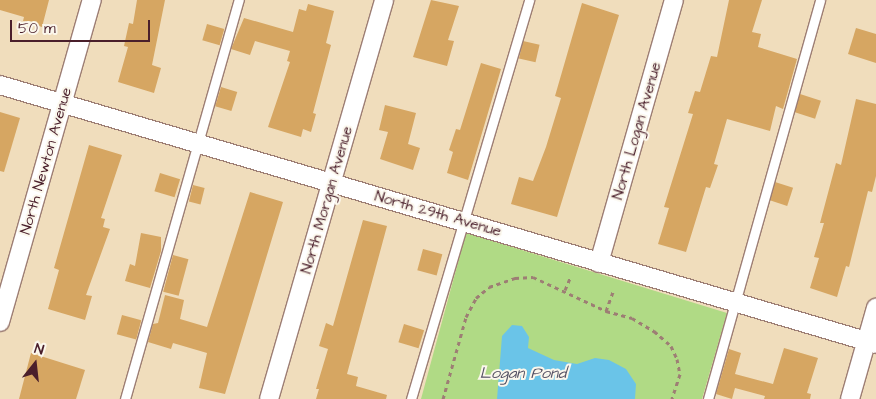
<!DOCTYPE html>
<html>
<head>
<meta charset="utf-8">
<style>
	body { margin:0 }
	#map { position:relative; width:876px; height:399px; overflow:hidden; background:#f0ddbc; font-family:"Architects Daughter",sans-serif }
	div>[style] { position:absolute }
	.green>* { inset:0; background:#b0da85 }
	.water>* { inset:0; background:#6ac4e8 }
	.building>* { inset:0; background:#d6a662; transform-origin:0 0 }
	.path>* { height:3px; margin-top:-1.5px; transform-origin:0; background:repeating-linear-gradient(90deg,#9d7e74 0 4px,transparent 0 8px) }
	.roads { filter:drop-shadow(1px 0 #9d7e74) drop-shadow(-1px 0 #9d7e74) drop-shadow(0 1px #9d7e74) drop-shadow(0 -1px #9d7e74) }
	.service>* { height:9px; margin:-4.5px; padding:0 4.5px; transform-origin:4.5px; border-radius:4.5px; background:#fff }
	.minor>* { height:18px; margin:-9px; padding:0 9px; transform-origin:9px; border-radius:9px; background:#fff }
	span { translate:-50% -50%; white-space:nowrap; text-align:center; line-height:1.15; -webkit-text-stroke:4px #fbf7ec; paint-order:stroke }
	.street-label { font-size:15px; color:#4a1f2b }
	.water-label { font-size:16px; color:#545164; font-style:italic }
	.north { position:absolute; left:10px; top:339px; width:50px; height:50px; -webkit-text-stroke:4px #fbf7ec; paint-order:stroke; rotate:16deg; font-size:14px; font-weight:700; line-height:20px; text-align:center; color:#4a1f2b }
	.north::after { content:''; display:block; margin:auto; width:18px; height:22px; background:#4a1f2b; clip-path:polygon(50% 0,100% 100%,50% 72%,0 100%) }
	.scale { position:absolute; left:10px; top:20px; width:140px; height:22px; box-sizing:border-box; border:2px solid #4a1f2b; border-top:0; padding-left:6px; font-size:15px; line-height:18px; white-space:nowrap; color:#4a1f2b; -webkit-text-stroke:4px #fbf7ec; paint-order:stroke }
</style>
</head>
<body>
<div id="map">
	<div class="green">
		<i style="clip-path:polygon(466px 233px,727px 313px,702px 399px,421px 399px)"></i>
	</div>
	<div class="water">
		<i style="clip-path:polygon(512px 325px,522px 326px,529px 337px,528px 348px,554px 360px,577px 364px,595px 358px,609px 360px,626px 369px,636px 384px,635px 399px,497px 399px,502px 336px)"></i>
	</div>
	<div class="building">
		<i style="clip-path:polygon(0 0,49px 0,42px 27px,23px 21px,24px 17px,0 10px)"></i>
		<i style="clip-path:polygon(137px 0,165px 0,152px 65px,161px 68px,154px 93px,118px 82px,128px 47px,124px 46px,129px 23px,133px 24px)"></i>
		<i style="clip-path:polygon(431px 0,459px 6px,448px 40px,454px 41px,447px 66px,413px 57px)"></i>
		<i style="clip-path:polygon(729px 0,762px 0,752px 32px,761px 34px,758px 47px,797px 59px,783px 109px,776px 106px,770px 131px,727px 119px,714px 164px,718px 165px,710px 188px,706px 187px,686px 252px,658px 244px,669px 208px,664px 207px,693px 114px,688px 113px,695px 91px,700px 92px,711px 56px,717px 57px)"></i>
		<i style="clip-path:polygon(582px 3px,619px 15px,557px 217px,511px 204px,519px 177px,533px 181px,546px 147px,561px 98px,555px 96px)"></i>
		<i style="clip-path:polygon(308px 4px,334px 11px,326px 43px,331px 45px,313px 113px,316px 114px,311px 132px,303px 129px,301px 137px,268px 127px,290px 62px,287px 61px,290px 51px,255px 41px,250px 55px,231px 49px,244px 18px,293px 32px,299px 9px,306px 11px)"></i>
		<i style="left:207px;top:24px;width:18px;height:17px;rotate:16deg"></i>
		<i style="clip-path:polygon(856px 28px,876px 34px,876px 63px,848px 54px)"></i>
		<i style="left:523px;top:41px;width:17px;height:18px;rotate:13deg"></i>
		<i style="clip-path:polygon(481px 63px,501px 69px,468px 180px,447px 173px,453px 152px,449px 150px,456px 129px,460px 130px)"></i>
		<i style="left:221px;top:87px;width:17px;height:20px;rotate:17deg"></i>
		<i style="left:800px;top:94px;width:22px;height:19px;rotate:18deg"></i>
		<i style="clip-path:polygon(856px 99px,876px 104px,876px 176px,872px 192px,868px 191px,849px 267px,846px 266px,837px 297px,810px 288px,819px 258px,814px 257px,824px 223px,820px 223px,836px 163px,841px 165px)"></i>
		<i style="clip-path:polygon(385px 105px,416px 113px,408px 144px,420px 148px,413px 170px,380px 159px,388px 132px,379px 130px)"></i>
		<i style="clip-path:polygon(0 112px,20px 118px,4px 172px,0 171px)"></i>
		<i style="clip-path:polygon(89px 145px,122px 155px,101px 218px,105px 219px,103px 227px,110px 229px,86px 295px,92px 296px,85px 320px,48px 309px,59px 270px,54px 268px)"></i>
		<i style="left:160px;top:173px;width:21px;height:19px;rotate:17deg"></i>
		<i style="left:775px;top:182px;width:19px;height:19px;rotate:18deg"></i>
		<i style="left:193px;top:185px;width:12px;height:17px;rotate:14deg"></i>
		<i style="clip-path:polygon(250px 192px,283px 202px,225px 394px,199px 388px,207px 353px,173px 343px,171px 349px,148px 342px,153px 324px,158px 323px,165px 295px,184px 300px,180px 319px,207px 327px)"></i>
		<i style="clip-path:polygon(363px 220px,387px 226px,347px 374px,358px 377px,356px 386px,387px 395px,386px 399px,316px 399px,319px 389px,316px 389px,328px 349px,319px 346px,326px 323px,333px 326px)"></i>
		<i style="clip-path:polygon(141px 233px,161px 237px,161px 251px,150px 288px,125px 281px,130px 264px,135px 266px)"></i>
		<i style="left:423px;top:249px;width:20px;height:22px;rotate:15deg"></i>
		<i style="left:173px;top:255px;width:16px;height:38px;rotate:15deg"></i>
		<i style="left:122px;top:315px;width:20px;height:20px;rotate:15deg"></i>
		<i style="left:404px;top:324px;width:21px;height:19px;rotate:17deg"></i>
		<i style="clip-path:polygon(784px 348px,818px 358px,807px 393px,811px 394px,810px 399px,764px 399px,765px 396px,735px 388px,732px 399px,716px 394px,729px 349px,741px 353px,735px 374px,773px 384px)"></i>
		<i style="clip-path:polygon(31px 353px,85px 370px,76px 399px,19px 399px)"></i>
	</div>
	<div class="path">
		<i style="left:565px;top:290px;width:15px;rotate:-67deg"></i>
		<i style="left:606px;top:311px;width:23px;rotate:-70deg"></i>
		<i style="left:443px;top:399px;width:85px;rotate:-74.3deg"></i>
		<i style="left:466px;top:317px;width:21px;rotate:-62deg"></i>
		<i style="left:476px;top:298px;width:17px;rotate:-40deg"></i>
		<i style="left:489px;top:287px;width:28px;rotate:-19deg"></i>
		<i style="left:515px;top:278px;width:18px;rotate:-3deg"></i>
		<i style="left:533px;top:277px;width:81px;rotate:25deg"></i>
		<i style="left:606px;top:311px;width:27px;rotate:15deg"></i>
		<i style="left:632px;top:318px;width:26px;rotate:31deg"></i>
		<i style="left:654px;top:331px;width:23px;rotate:41deg"></i>
		<i style="left:671px;top:346px;width:14px;rotate:65deg"></i>
		<i style="left:677px;top:359px;width:15px;rotate:79deg"></i>
		<i style="left:680px;top:374px;width:26px;rotate:108deg"></i>
	</div>
	<div class="roads">
		<div class="service">
			<i style="left:125px;top:399px;width:415px;rotate:-74.1deg"></i>
			<i style="left:411px;top:399px;width:416px;rotate:-73.5deg"></i>
			<i style="left:708px;top:399px;width:414px;rotate:-74.3deg"></i>
		</div>
		<div class="minor">
			<i style="left:0;top:85px;width:913px;rotate:16.47deg"></i>
			<i style="left:599px;top:263px;width:273px;rotate:-74.1deg"></i>
			<i style="left:0;top:322px;width:335px;rotate:-74.1deg"></i>
			<i style="left:269px;top:399px;width:415px;rotate:-73.9deg"></i>
			<i style="left:850px;top:399px;width:95px;rotate:-74.1deg"></i>
		</div>
	</div>
	<div class="street-label">
		<span style="left:637px;top:131px;rotate:-74deg">North Logan Avenue</span>
		<span style="left:46px;top:161px;rotate:-74deg">North Newton Avenue</span>
		<span style="left:327px;top:200px;rotate:-74deg">North Morgan Avenue</span>
		<span style="left:438px;top:214px;rotate:16deg">North 29th Avenue</span>
	</div>
	<div class="water-label">
		<span style="left:523px;top:373px">Logan Pond</span>
	</div>
	<div class="north">N</div>
	<div class="scale">50 m</div>
</div>
</body>
</html>
